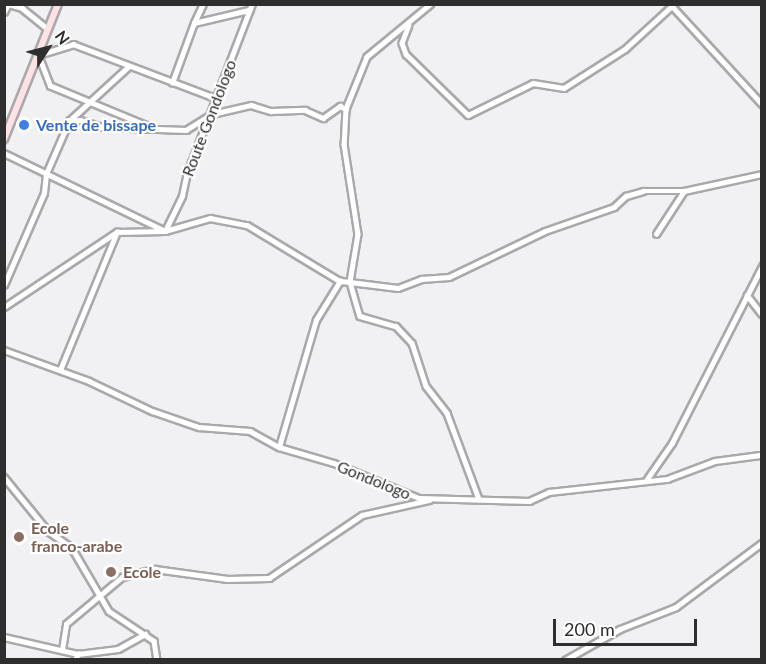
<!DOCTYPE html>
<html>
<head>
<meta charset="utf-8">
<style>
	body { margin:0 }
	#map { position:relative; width:766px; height:664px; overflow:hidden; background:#f1f1f4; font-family:Lato,sans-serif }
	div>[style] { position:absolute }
	.roads { filter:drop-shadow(2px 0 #a9a9ab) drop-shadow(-2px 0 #a9a9ab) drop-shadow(0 2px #a9a9ab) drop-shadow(0 -2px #a9a9ab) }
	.street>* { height:4.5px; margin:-2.25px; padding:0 2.25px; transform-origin:2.25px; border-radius:2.25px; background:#fff }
	.secondary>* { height:6px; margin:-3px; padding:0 3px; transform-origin:3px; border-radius:3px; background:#fee2e6 }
	.dots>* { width:16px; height:16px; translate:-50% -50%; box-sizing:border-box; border:3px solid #fff; border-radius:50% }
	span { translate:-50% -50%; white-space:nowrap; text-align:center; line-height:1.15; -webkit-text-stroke:4.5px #fff; paint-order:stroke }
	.street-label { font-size:16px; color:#2e2e2f }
	.shop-label { font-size:16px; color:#366cbe; font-weight:700 }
	.left { translate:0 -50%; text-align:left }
	.education-label { font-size:16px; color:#785e54; font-weight:700 }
	.frame { position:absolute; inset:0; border:6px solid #2e2e2f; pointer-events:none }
	.north { position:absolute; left:18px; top:18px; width:60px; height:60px; -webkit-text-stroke:4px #fff; paint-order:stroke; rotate:54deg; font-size:16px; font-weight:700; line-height:24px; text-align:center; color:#2e2e2f }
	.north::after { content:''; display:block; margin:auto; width:21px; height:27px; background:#2e2e2f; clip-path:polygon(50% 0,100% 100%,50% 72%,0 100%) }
	.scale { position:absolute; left:553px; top:619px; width:144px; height:27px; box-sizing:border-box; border:3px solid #2e2e2f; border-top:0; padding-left:8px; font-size:18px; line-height:21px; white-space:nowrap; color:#2e2e2f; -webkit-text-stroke:4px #fff; paint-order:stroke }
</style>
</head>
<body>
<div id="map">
	<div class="roads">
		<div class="street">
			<i style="left:9px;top:4px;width:14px;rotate:17deg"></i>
			<i style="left:22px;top:8px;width:33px;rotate:39deg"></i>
			<i style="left:431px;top:4px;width:83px;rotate:140.4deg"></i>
			<i style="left:367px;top:57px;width:56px;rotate:112deg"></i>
			<i style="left:346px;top:109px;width:35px;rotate:93deg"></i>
			<i style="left:344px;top:144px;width:91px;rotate:81.2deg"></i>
			<i style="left:358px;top:234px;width:49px;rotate:99.5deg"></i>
			<i style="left:350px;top:282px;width:48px;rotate:7.1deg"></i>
			<i style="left:398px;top:288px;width:25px;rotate:-21deg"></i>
			<i style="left:421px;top:279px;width:28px;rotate:-4deg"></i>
			<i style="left:449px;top:277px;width:106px;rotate:-25.6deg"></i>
			<i style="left:545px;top:231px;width:73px;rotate:-19.2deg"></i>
			<i style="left:614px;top:207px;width:16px;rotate:-43deg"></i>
			<i style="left:626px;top:196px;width:18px;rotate:-16deg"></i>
			<i style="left:643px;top:191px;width:41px"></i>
			<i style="left:672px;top:6px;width:133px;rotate:47.4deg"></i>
			<i style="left:4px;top:12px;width:9px;rotate:-63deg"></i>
			<i style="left:194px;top:23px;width:21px;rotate:-65deg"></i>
			<i style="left:409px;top:25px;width:19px;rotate:111deg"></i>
			<i style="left:402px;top:43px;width:12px;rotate:70deg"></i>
			<i style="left:406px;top:54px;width:87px;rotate:44.5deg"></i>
			<i style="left:468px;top:115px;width:72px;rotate:-26.2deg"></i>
			<i style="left:533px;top:83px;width:31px;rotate:9deg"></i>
			<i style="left:564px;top:88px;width:72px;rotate:-32.6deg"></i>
			<i style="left:625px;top:49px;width:67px;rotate:-42.6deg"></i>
			<i style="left:172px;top:83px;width:64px;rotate:-69.9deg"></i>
			<i style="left:194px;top:23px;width:57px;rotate:-13.3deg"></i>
			<i style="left:69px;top:121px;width:81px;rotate:-42.5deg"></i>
			<i style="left:152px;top:128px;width:110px;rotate:-157.6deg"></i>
			<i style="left:50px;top:86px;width:33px;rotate:-111deg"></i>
			<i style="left:38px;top:55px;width:37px;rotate:-17deg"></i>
			<i style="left:73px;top:44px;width:155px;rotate:20.8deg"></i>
			<i style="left:4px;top:153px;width:177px;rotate:25.8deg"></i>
			<i style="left:165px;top:231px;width:39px;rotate:-64deg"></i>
			<i style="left:182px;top:196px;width:24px;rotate:-78deg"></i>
			<i style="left:187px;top:173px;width:181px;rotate:-69deg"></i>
			<i style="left:656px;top:234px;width:51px;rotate:-56.9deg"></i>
			<i style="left:684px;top:191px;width:80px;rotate:-12.3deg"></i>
			<i style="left:4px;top:285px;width:100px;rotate:-66.5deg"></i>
			<i style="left:44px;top:193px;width:19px;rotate:-84deg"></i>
			<i style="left:46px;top:174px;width:58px;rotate:-66.5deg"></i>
			<i style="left:69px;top:121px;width:11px;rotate:-5deg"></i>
			<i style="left:80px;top:120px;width:22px;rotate:18deg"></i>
			<i style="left:101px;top:127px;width:85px;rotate:2deg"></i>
			<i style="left:186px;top:130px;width:31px;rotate:-32deg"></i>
			<i style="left:212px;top:114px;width:40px;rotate:-13deg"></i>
			<i style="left:251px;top:105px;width:21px;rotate:17deg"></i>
			<i style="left:271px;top:111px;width:34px;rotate:-2deg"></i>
			<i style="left:305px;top:110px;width:20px;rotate:24deg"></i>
			<i style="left:323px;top:118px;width:21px;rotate:-35deg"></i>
			<i style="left:340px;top:106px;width:7px;rotate:27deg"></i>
			<i style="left:747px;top:295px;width:24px;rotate:52deg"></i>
			<i style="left:4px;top:307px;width:136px;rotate:-33.6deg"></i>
			<i style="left:4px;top:350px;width:90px;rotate:20deg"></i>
			<i style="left:89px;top:381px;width:70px;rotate:25.5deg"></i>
			<i style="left:152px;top:411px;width:50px;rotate:18.8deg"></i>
			<i style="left:199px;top:427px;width:51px;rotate:4.5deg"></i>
			<i style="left:250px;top:431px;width:33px;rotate:29deg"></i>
			<i style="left:279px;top:447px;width:57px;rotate:16.2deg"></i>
			<i style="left:334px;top:463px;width:92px;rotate:22.4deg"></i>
			<i style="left:419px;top:498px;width:110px;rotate:1.6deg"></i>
			<i style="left:529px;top:501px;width:22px;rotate:-24deg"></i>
			<i style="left:549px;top:492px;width:119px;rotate:-6.3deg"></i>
			<i style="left:667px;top:479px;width:51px;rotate:-20.6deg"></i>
			<i style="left:715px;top:461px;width:45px;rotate:-7.6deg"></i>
			<i style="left:60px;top:370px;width:149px;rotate:-67.6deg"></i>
			<i style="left:117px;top:232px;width:48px;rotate:-1.2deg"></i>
			<i style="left:165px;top:231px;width:47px;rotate:-16.1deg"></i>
			<i style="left:210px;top:218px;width:38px;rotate:11deg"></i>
			<i style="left:247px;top:225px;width:109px;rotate:31.1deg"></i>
			<i style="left:340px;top:281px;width:10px;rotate:6deg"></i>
			<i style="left:350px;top:282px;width:35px;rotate:74deg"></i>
			<i style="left:360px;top:316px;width:37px;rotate:16deg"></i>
			<i style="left:396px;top:326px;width:23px;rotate:47deg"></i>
			<i style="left:412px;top:343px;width:45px;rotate:72deg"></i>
			<i style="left:426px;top:386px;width:34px;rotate:52deg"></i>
			<i style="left:447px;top:413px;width:92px;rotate:69.6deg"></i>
			<i style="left:279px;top:447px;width:132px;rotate:-73.8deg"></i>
			<i style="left:316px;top:320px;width:46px;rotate:-58.4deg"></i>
			<i style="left:4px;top:477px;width:70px;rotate:50.8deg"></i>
			<i style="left:48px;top:531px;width:29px;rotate:35deg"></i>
			<i style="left:72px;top:548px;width:73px;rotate:59.6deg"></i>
			<i style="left:109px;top:611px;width:54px;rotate:33.7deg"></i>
			<i style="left:154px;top:641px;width:19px;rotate:81deg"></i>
			<i style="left:647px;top:479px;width:44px;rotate:-55.2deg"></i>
			<i style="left:672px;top:443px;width:199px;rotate:-63deg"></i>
			<i style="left:4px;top:637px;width:76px;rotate:12.9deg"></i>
			<i style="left:62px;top:650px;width:26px;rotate:-81deg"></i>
			<i style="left:66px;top:624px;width:73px;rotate:-40deg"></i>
			<i style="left:122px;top:577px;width:34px;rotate:-14deg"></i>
			<i style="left:155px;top:569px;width:73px;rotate:7.9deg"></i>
			<i style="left:227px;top:579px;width:42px;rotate:-1.4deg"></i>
			<i style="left:269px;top:578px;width:112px;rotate:-34.1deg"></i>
			<i style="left:362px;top:515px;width:69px;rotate:-12.6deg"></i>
			<i style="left:75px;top:660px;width:7px;rotate:-63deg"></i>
			<i style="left:78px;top:654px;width:40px;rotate:-7.1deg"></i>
			<i style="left:118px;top:649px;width:31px;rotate:-29deg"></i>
			<i style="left:565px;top:660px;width:63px;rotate:-29.4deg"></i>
			<i style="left:620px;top:629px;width:60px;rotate:-21.4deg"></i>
			<i style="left:676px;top:607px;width:107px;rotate:-36.7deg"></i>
		</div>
		<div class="secondary">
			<i style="left:4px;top:139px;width:145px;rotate:-68.2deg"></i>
		</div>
	</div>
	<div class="dots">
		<i style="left:24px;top:125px;background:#3f7fe0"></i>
		<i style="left:19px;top:537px;background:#8d6e63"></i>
		<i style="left:111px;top:572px;background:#8d6e63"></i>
	</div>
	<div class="street-label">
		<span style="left:209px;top:118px;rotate:-69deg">Route Gondologo</span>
		<span style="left:374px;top:480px;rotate:22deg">Gondologo</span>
	</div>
	<div class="shop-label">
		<span class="left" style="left:36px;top:125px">Vente de bissape</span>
	</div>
	<div class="education-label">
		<span class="left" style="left:31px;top:537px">Ecole<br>franco-arabe</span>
		<span class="left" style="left:123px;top:572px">Ecole</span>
	</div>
	<div class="frame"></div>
	<div class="north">N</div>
	<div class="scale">200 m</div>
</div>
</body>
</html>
